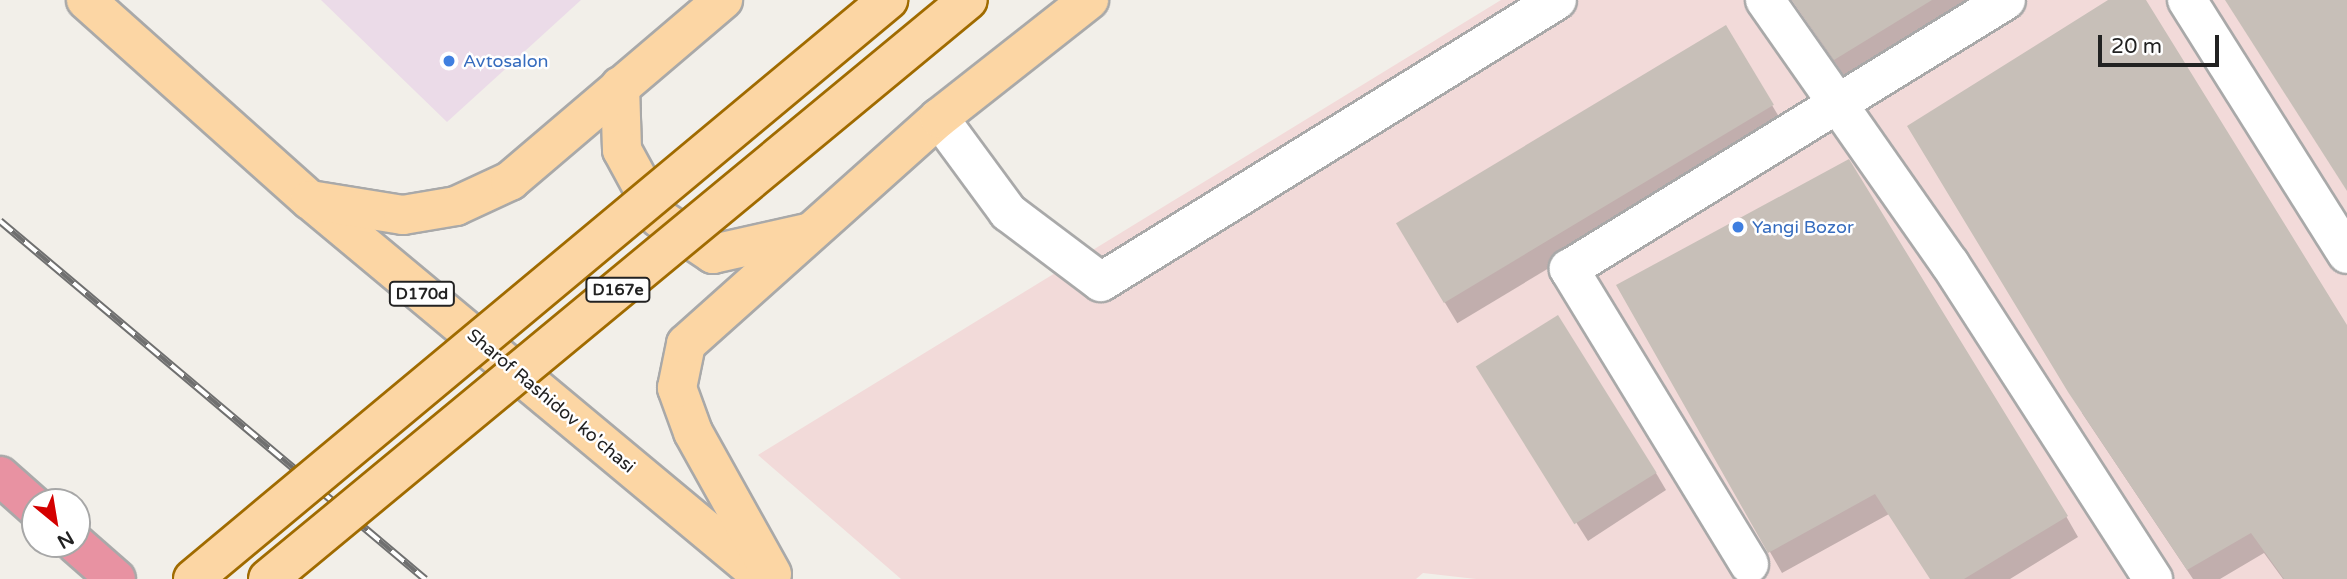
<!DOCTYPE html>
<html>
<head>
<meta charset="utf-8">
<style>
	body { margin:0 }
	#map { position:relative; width:2347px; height:579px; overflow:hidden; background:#f2efe9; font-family:"Varela Round",sans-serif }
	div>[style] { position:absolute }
	.commercial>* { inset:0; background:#f2dad9 }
	.industrial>* { inset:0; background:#ebdbe8 }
	.shadow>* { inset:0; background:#0003; transform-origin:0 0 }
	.building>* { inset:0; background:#c7bfb8; transform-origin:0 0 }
	.roads { filter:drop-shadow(2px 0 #a9a9a9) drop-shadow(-2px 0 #a9a9a9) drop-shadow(0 2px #a9a9a9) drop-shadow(0 -2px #a9a9a9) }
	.minor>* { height:38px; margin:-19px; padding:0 19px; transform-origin:19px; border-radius:19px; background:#fff }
	.major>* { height:38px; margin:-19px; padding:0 19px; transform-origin:19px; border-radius:19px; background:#fcd6a4 }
	.highway>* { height:38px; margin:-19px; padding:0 19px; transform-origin:19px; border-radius:19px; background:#e892a2 }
	.rail>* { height:8px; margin-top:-4px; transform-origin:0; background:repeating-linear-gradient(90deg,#fff 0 16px,#707070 0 32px); box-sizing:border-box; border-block:2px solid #707070 }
	.bridges { filter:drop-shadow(2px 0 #a06b00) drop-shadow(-2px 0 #a06b00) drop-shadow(0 2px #a06b00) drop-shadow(0 -2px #a06b00) }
	.major-bridge>* { height:38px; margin:-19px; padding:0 19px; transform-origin:19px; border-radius:19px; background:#fcd6a4 }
	.dots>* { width:19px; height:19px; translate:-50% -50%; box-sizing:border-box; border:4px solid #fff; border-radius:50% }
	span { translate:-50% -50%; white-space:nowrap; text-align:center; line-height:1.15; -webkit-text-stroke:5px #fff; paint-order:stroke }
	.shield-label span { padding:2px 5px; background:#fff; border:2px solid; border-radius:5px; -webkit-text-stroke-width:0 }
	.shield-label { font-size:16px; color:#222; font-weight:700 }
	.shop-label { font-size:18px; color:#366cbe }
	.left { translate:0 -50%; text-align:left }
	.street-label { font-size:18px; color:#222 }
	.north { position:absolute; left:21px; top:488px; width:70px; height:70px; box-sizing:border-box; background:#fff; border:2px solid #a7a7a7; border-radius:50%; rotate:150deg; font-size:19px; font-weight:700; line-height:28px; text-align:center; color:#222 }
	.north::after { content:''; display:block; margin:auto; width:24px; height:32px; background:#d40000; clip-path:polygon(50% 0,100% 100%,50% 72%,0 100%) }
	.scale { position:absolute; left:2098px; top:35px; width:121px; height:32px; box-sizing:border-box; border:4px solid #222; border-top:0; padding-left:9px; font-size:21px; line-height:24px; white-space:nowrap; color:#222; -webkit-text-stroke:5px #fff; paint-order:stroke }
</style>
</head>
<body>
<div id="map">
	<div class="commercial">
		<i style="clip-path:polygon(1501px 0,2347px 0,2347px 579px,1476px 579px,1423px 573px,1416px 579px,901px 579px,758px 455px)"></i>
	</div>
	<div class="industrial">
		<i style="clip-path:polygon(321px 0,581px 0,447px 122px)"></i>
	</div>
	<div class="shadow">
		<i style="clip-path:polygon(1792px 0,1977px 0,1847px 80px)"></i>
		<i style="clip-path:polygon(2112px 0,2144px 0,2347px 328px,2347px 579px,2283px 579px,2264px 553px,2220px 579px,2193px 579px,2082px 413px)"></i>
		<i style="left:1725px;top:27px;width:116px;height:382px;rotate:59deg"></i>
		<i style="clip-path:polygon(1618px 286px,2066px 516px,2078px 537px,2010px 579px,1931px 579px,1889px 514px,1782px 573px)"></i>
		<i style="clip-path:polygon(1489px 385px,1656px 473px,1666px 490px,1588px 541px)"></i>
	</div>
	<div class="building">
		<i style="clip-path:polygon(1792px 0,1932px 0,1834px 60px)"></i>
		<i style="clip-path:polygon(2108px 0,2146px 0,2347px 325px,2347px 579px,2284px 579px,2251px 533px,2187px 570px,2068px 392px,1907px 126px)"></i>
		<i style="clip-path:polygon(2225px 0,2347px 0,2347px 191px)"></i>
		<i style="left:1726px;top:25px;width:93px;height:385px;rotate:59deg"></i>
		<i style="clip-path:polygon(1849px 159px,2068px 516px,1964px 579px,1930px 579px,1875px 494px,1768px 553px,1616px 285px)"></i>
		<i style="left:1558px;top:315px;width:186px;height:97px;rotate:58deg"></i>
	</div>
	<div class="roads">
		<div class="minor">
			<i style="left:1765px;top:0;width:322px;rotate:55deg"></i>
			<i style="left:1950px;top:264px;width:375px;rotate:57.2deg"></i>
			<i style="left:2187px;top:0;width:300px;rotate:57.8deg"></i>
			<i style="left:939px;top:118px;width:117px;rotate:53.7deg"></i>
			<i style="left:1008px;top:212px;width:116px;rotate:37deg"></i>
			<i style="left:1101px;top:282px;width:536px;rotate:-31.73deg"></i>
			<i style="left:1749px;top:564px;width:346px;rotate:-121.4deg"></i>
			<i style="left:1569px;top:269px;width:513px;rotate:-31.61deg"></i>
		</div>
		<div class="major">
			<i style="left:86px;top:0;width:300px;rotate:41.8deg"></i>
			<i style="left:310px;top:200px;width:592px;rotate:39.79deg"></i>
			<i style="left:620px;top:86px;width:64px;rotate:88.2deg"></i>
			<i style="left:622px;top:150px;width:77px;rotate:61.4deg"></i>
			<i style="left:659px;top:218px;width:65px;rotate:33.7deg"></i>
			<i style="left:713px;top:254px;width:96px;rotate:-12.6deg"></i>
			<i style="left:310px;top:200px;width:94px;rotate:9.2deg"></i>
			<i style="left:403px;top:215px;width:54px;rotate:-9.6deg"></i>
			<i style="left:456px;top:206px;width:60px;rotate:-24.8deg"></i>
			<i style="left:510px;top:181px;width:280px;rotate:-40.4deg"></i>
			<i style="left:772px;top:574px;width:162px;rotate:-119.1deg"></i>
			<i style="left:693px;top:432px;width:47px;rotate:-110deg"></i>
			<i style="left:677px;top:388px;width:45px;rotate:-78.4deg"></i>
			<i style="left:686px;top:344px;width:339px;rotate:-41.8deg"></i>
			<i style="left:939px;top:118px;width:191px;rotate:-38.2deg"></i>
		</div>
		<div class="highway">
			<i style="left:0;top:476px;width:47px;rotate:41.5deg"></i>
			<i style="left:76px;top:544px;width:53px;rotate:41.2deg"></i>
		</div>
	</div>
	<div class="rail">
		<i style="left:0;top:221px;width:556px;rotate:40.11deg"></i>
	</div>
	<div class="bridges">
		<div class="major-bridge">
			<i style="left:193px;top:579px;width:905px;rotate:-39.8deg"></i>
			<i style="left:268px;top:579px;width:908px;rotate:-39.6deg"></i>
		</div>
	</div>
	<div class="dots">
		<i style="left:449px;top:61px;background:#3f7fe0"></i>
		<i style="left:1738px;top:227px;background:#3f7fe0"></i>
	</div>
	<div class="shield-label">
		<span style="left:618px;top:290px">D167e</span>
		<span style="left:422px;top:294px">D170d</span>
	</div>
	<div class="shop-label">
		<span class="left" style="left:463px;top:61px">Avtosalon</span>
		<span class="left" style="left:1752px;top:227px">Yangi Bozor</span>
	</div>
	<div class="street-label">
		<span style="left:551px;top:401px;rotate:40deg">Sharof Rashidov ko'chasi</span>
	</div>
	<div class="north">N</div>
	<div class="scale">20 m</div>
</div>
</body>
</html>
